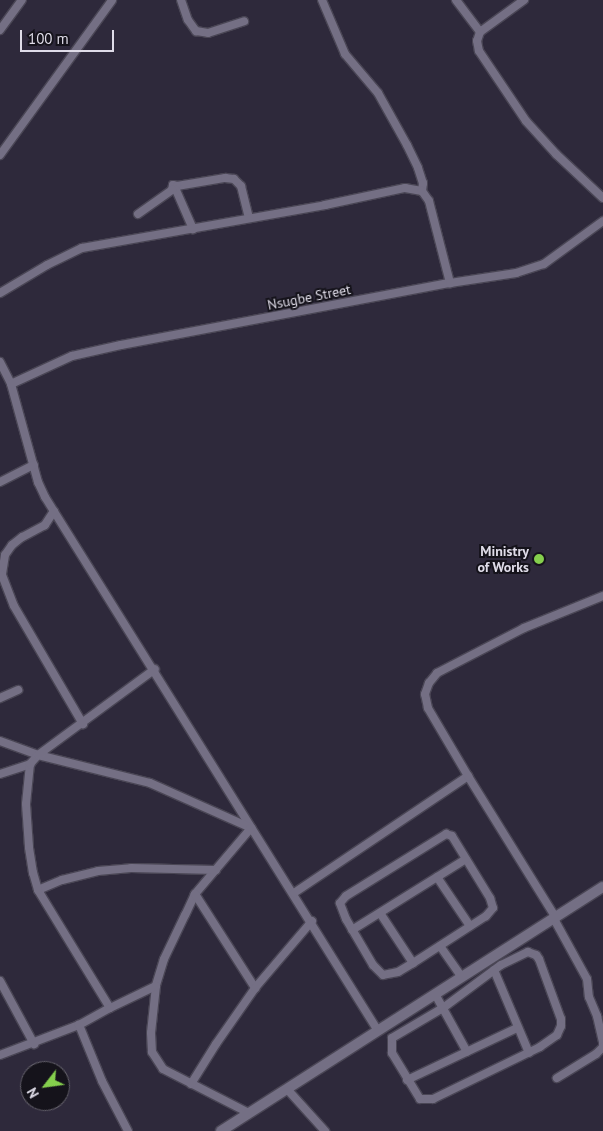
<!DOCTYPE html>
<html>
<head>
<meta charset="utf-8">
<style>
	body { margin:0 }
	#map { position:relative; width:603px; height:1131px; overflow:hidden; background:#2e293b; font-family:"PT Sans",sans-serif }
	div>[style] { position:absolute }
	.roads { filter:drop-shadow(1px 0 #4a4655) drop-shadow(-1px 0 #4a4655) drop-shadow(0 1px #4a4655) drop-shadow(0 -1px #4a4655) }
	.street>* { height:8px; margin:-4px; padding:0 4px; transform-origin:4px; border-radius:4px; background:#746f84 }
	.secondary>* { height:10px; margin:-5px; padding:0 5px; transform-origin:5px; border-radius:5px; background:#746f84 }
	.dots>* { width:14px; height:14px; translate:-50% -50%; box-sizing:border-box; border:2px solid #15131b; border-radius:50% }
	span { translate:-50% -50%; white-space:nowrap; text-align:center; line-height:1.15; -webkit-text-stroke:4px #15131b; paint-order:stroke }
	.street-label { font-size:14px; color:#dfdce8 }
	.poi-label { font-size:14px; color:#dfdce8; font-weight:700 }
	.right { translate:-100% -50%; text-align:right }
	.north { position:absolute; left:20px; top:1061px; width:50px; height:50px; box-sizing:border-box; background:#15131b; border:1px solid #66636d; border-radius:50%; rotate:240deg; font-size:14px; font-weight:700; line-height:20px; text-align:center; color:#dfdce8 }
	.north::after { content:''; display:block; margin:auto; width:18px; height:22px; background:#85cf4d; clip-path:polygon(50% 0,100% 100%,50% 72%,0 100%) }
	.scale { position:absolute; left:20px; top:30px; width:94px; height:22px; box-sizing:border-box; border:2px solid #dfdce8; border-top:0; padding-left:6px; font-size:15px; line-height:18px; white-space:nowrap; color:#dfdce8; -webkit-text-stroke:4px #15131b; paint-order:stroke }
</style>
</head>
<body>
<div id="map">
	<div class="roads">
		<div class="street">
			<i style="left:181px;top:0;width:21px;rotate:71deg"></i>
			<i style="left:188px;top:20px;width:14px;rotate:54deg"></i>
			<i style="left:196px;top:31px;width:12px;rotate:9deg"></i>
			<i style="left:208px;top:33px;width:38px;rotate:-18deg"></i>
			<i style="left:322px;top:0;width:59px;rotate:66.9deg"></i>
			<i style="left:345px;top:54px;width:51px;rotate:49.8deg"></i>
			<i style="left:378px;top:93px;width:60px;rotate:60.9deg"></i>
			<i style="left:407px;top:145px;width:25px;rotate:64deg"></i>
			<i style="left:418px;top:168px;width:16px;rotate:72deg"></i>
			<i style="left:423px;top:183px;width:8px;rotate:97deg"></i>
			<i style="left:456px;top:0;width:40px;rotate:53deg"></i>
			<i style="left:524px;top:0;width:54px;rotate:144deg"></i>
			<i style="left:480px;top:32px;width:9px;rotate:108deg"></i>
			<i style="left:477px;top:41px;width:10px;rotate:79deg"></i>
			<i style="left:479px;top:51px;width:84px;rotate:56.1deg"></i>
			<i style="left:526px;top:121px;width:45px;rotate:47.7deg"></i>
			<i style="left:556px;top:154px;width:64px;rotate:43.1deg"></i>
			<i style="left:0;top:30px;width:37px;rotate:-54deg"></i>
			<i style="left:0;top:155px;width:191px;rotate:-54.1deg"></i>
			<i style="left:177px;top:186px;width:49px;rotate:-9.5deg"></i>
			<i style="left:225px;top:178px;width:9px;rotate:6deg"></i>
			<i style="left:234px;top:179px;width:10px;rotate:45deg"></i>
			<i style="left:241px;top:186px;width:33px;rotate:76deg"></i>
			<i style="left:176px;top:190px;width:4px;rotate:180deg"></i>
			<i style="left:172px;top:190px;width:5px;rotate:-79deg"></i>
			<i style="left:173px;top:185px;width:4px;rotate:14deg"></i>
			<i style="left:177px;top:186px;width:4px;rotate:104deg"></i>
			<i style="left:176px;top:190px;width:43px;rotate:66.4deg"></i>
			<i style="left:138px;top:214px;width:42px;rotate:-35.2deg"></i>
			<i style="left:0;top:293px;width:55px;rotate:-30.8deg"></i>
			<i style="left:47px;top:265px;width:39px;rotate:-26deg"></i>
			<i style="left:82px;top:248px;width:247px;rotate:-10deg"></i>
			<i style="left:325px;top:205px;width:82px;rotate:-12deg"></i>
			<i style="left:405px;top:188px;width:17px;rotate:10deg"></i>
			<i style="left:422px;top:191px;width:12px;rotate:55deg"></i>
			<i style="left:429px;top:201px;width:85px;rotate:75.6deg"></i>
			<i style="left:0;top:362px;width:25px;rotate:63deg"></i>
			<i style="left:11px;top:384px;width:102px;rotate:74.6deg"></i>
			<i style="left:38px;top:482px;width:17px;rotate:65deg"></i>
			<i style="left:45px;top:497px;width:629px;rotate:58.05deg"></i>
			<i style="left:11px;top:384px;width:67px;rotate:-24.7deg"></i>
			<i style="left:72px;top:356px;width:50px;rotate:-12.7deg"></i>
			<i style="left:121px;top:345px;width:335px;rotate:-10.7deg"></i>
			<i style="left:450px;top:283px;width:67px;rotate:-8.6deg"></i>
			<i style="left:516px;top:273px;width:29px;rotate:-18deg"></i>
			<i style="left:544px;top:264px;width:73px;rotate:-36.1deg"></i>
			<i style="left:0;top:482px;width:38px;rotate:-27deg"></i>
			<i style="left:54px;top:511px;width:17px;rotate:123deg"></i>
			<i style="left:45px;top:525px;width:26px;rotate:152deg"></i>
			<i style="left:22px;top:537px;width:13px;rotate:141deg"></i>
			<i style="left:12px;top:545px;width:12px;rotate:125deg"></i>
			<i style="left:5px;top:555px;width:20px;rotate:99deg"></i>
			<i style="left:2px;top:575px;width:33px;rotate:69deg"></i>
			<i style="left:14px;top:606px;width:137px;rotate:59.7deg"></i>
			<i style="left:0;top:698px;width:20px;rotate:-24deg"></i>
			<i style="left:0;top:741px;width:40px;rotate:20.2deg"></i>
			<i style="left:38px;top:755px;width:115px;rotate:14deg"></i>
			<i style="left:150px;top:783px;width:111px;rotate:24deg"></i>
			<i style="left:251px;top:828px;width:87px;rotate:130.3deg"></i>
			<i style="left:195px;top:894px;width:23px;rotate:115deg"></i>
			<i style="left:185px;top:915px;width:49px;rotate:115.5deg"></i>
			<i style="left:164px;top:959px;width:28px;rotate:107deg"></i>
			<i style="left:156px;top:986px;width:47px;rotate:96.1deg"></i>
			<i style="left:151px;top:1033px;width:19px;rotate:87deg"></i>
			<i style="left:152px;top:1052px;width:20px;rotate:57deg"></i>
			<i style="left:163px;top:1069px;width:97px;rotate:27.1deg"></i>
			<i style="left:0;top:774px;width:32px;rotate:-18deg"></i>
			<i style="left:446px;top:834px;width:6px;rotate:18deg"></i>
			<i style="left:452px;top:836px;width:73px;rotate:58.5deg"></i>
			<i style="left:490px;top:898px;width:10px;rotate:73deg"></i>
			<i style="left:493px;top:908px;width:11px;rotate:131deg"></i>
			<i style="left:486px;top:916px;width:87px;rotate:147.2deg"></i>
			<i style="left:413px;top:963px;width:17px;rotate:149deg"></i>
			<i style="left:398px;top:972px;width:15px;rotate:169deg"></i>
			<i style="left:383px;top:975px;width:14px;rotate:-135deg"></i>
			<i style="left:373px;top:965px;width:53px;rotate:-120.4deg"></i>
			<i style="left:346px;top:919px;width:17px;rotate:-111deg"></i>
			<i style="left:340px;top:903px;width:9px;rotate:-49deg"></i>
			<i style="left:346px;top:896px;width:118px;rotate:-31.8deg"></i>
			<i style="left:437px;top:877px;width:59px;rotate:56deg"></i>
			<i style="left:38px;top:890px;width:26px;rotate:-23deg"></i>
			<i style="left:62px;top:880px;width:37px;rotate:-14deg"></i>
			<i style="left:98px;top:871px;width:33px;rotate:-5deg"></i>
			<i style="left:131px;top:868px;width:85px;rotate:1.3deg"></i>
			<i style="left:294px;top:893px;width:210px;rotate:-33.9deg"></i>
			<i style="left:195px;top:894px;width:112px;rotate:57.4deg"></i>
			<i style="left:380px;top:913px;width:60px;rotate:56.6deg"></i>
			<i style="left:556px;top:918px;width:167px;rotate:-121.8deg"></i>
			<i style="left:468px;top:776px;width:79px;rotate:-120.5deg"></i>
			<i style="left:428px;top:708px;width:14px;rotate:-102deg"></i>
			<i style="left:425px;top:694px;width:12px;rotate:-70deg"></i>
			<i style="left:429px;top:683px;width:13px;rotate:-51deg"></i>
			<i style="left:437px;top:673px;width:98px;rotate:-27.3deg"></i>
			<i style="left:524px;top:628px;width:85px;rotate:-22.1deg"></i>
			<i style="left:554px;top:919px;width:68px;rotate:61.2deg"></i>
			<i style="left:587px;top:979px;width:18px;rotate:84deg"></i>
			<i style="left:589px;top:997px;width:21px;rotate:67deg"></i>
			<i style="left:597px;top:1016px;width:28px;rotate:77deg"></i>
			<i style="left:603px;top:1043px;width:4px;rotate:90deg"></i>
			<i style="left:603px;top:1047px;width:10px;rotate:135deg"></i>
			<i style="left:596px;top:1054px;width:46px;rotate:148.4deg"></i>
			<i style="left:352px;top:930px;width:134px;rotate:-31.9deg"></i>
			<i style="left:440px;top:946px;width:38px;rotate:55deg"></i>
			<i style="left:528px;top:952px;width:9px;rotate:21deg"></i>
			<i style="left:536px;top:955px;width:5px;rotate:53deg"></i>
			<i style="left:539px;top:959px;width:64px;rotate:69.9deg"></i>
			<i style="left:561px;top:1019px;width:7px;rotate:90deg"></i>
			<i style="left:561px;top:1026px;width:10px;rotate:114deg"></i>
			<i style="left:557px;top:1035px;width:21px;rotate:145deg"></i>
			<i style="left:540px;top:1047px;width:119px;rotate:154.1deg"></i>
			<i style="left:433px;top:1099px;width:13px;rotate:180deg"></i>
			<i style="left:420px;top:1099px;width:54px;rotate:-121.3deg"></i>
			<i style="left:392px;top:1053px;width:15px;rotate:-90deg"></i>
			<i style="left:392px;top:1038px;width:59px;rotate:-30.5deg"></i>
			<i style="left:443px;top:1008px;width:72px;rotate:-36.6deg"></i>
			<i style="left:501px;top:965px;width:30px;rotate:-26deg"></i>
			<i style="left:494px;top:970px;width:90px;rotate:67.1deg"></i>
			<i style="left:0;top:981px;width:72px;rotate:61.6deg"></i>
			<i style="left:435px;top:994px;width:66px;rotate:61.1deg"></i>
			<i style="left:110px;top:1008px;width:138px;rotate:-121.4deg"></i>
			<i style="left:38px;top:890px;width:18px;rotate:-106deg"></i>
			<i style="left:33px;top:873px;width:26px;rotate:-99deg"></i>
			<i style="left:29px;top:847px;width:43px;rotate:-94deg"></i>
			<i style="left:26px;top:804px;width:40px;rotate:-84.3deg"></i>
			<i style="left:30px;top:764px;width:12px;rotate:-48deg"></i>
			<i style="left:38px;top:755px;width:145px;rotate:-36.3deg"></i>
			<i style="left:0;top:1055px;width:85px;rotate:-20.8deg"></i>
			<i style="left:407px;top:1080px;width:122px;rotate:-25.3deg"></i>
			<i style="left:191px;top:1084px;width:47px;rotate:-58deg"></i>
			<i style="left:216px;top:1044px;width:68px;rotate:-55.1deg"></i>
			<i style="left:255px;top:988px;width:88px;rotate:-49.6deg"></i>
			<i style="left:287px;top:1089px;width:57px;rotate:47.9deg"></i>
			<i style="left:128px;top:1131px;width:56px;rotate:-117.5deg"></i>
			<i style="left:102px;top:1081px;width:61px;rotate:-112.3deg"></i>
			<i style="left:79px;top:1025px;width:35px;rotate:-29deg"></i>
			<i style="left:110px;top:1008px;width:51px;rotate:-25.6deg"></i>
		</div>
		<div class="secondary">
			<i style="left:221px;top:1131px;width:453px;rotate:-32.6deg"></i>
		</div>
	</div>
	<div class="dots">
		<i style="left:539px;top:559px;background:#85cf4d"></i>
	</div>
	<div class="street-label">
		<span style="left:309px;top:297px;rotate:-11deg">Nsugbe Street</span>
	</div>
	<div class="poi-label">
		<span class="right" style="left:529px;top:559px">Ministry<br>of Works</span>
	</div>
	<div class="north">N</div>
	<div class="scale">100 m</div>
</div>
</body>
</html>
